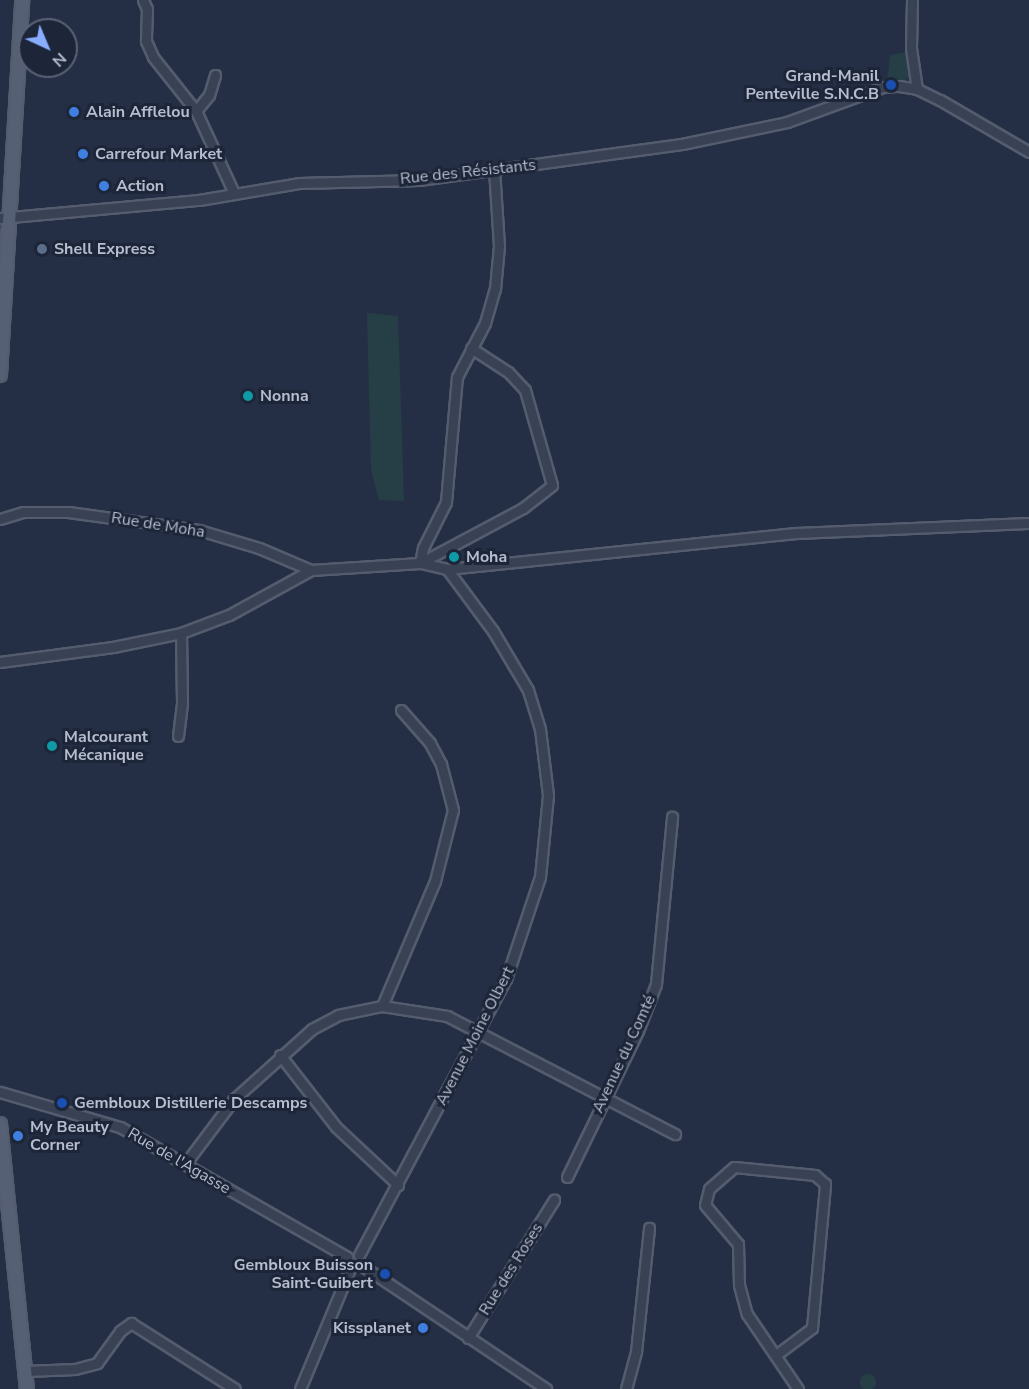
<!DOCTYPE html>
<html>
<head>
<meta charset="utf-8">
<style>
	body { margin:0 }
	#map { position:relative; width:1029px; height:1389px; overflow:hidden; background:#242f45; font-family:"Nunito Sans",sans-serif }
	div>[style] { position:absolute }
	.green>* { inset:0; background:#263f46 }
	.round { border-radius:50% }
	.roads { filter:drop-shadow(2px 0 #545c6e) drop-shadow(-2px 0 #545c6e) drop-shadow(0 2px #545c6e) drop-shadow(0 -2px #545c6e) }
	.minor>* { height:9px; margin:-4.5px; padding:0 4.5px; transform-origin:4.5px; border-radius:4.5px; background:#394254 }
	.major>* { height:12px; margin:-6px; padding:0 6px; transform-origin:6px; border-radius:6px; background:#566074 }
	.dots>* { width:16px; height:16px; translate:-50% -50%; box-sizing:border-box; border:3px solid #1d2639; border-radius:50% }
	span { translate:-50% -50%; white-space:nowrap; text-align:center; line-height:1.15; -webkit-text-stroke:6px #1d2639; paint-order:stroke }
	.poi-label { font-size:16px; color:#b6bdce; font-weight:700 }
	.right { translate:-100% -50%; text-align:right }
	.left { translate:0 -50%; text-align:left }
	.street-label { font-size:16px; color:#b6bdce }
	.north { position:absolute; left:18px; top:18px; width:60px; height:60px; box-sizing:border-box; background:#1d2639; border:2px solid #5a6275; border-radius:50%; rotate:136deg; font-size:16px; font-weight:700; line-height:24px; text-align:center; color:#b6bdce }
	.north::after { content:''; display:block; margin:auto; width:21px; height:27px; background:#89adff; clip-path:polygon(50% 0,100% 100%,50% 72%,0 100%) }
</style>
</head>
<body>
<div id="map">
	<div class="green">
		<i style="clip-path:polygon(909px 52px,909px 79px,887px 83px,890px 55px)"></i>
		<i style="clip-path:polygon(367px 313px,398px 316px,404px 501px,379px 500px,371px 470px)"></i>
		<i class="round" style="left:860px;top:1374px;width:16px;height:16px"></i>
	</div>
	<div class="roads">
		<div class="minor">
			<i style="left:143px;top:0;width:10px;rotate:66deg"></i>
			<i style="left:147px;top:9px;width:32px;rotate:92deg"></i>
			<i style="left:146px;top:41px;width:17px;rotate:66deg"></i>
			<i style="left:153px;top:57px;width:69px;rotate:51.5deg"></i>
			<i style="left:196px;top:111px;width:88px;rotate:65.2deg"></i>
			<i style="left:912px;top:0;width:48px;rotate:91.2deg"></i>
			<i style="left:911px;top:48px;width:41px;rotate:81.7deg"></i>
			<i style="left:196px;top:111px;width:21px;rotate:-51deg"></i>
			<i style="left:209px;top:95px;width:21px;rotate:-73deg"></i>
			<i style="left:0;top:218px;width:200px;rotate:-5.2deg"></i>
			<i style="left:199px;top:200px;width:101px;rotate:-9.6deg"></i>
			<i style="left:299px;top:183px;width:120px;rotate:-1.4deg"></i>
			<i style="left:419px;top:180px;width:265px;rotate:-7.8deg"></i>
			<i style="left:682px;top:144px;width:107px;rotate:-11.8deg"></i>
			<i style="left:787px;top:122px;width:102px;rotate:-20deg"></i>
			<i style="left:883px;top:87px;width:16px;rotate:-4deg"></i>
			<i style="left:899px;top:86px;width:18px;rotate:9deg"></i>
			<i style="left:917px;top:89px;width:25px;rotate:26deg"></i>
			<i style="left:940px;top:100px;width:103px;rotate:30.3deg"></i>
			<i style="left:0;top:519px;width:24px;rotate:-17deg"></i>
			<i style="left:23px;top:512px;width:45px"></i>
			<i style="left:68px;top:512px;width:132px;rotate:7.8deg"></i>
			<i style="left:199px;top:530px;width:63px;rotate:16.7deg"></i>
			<i style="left:259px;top:548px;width:56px;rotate:22.9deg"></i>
			<i style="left:420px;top:563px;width:15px;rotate:-79deg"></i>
			<i style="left:423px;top:548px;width:51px;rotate:-63.4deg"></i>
			<i style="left:446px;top:502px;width:125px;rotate:-85deg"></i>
			<i style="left:457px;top:377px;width:61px;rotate:-62.6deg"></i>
			<i style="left:485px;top:323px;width:35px;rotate:-74deg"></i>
			<i style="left:495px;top:289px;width:43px;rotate:-84.7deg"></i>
			<i style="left:499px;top:246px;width:77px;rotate:-93.7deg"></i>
			<i style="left:447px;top:569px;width:351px;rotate:-5.9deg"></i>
			<i style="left:796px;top:533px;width:233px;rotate:-2.5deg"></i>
			<i style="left:0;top:662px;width:114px;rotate:-7.6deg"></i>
			<i style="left:113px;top:647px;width:69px;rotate:-11.6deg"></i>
			<i style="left:181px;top:633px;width:51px;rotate:-20.6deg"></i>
			<i style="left:229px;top:615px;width:94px;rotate:-28.8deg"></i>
			<i style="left:311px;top:570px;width:109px;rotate:-3.7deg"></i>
			<i style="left:420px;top:563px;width:117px;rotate:-28.1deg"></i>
			<i style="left:523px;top:508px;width:37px;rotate:-38deg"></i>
			<i style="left:552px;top:485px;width:99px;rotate:-105.9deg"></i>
			<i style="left:525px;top:390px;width:25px;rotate:-133deg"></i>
			<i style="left:508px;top:372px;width:44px;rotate:-147deg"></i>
			<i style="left:178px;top:736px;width:34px;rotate:-83deg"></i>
			<i style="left:182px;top:702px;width:69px;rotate:-90.8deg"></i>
			<i style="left:382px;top:1006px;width:136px;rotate:-67deg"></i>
			<i style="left:435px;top:881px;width:73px;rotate:-75.8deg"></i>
			<i style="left:453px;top:810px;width:48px;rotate:-104.6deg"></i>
			<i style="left:441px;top:764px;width:24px;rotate:-118deg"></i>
			<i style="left:430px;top:743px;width:44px;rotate:-131.3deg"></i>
			<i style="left:280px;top:1055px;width:91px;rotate:52.1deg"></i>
			<i style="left:336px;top:1127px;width:85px;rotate:43.1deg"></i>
			<i style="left:0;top:1092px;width:125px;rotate:16.3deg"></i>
			<i style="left:120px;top:1127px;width:262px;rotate:29.8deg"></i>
			<i style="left:185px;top:1164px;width:81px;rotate:-53deg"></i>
			<i style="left:234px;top:1099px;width:105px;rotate:-41.9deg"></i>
			<i style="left:312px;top:1029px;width:30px;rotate:-28deg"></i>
			<i style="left:338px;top:1015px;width:45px;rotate:-11.6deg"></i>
			<i style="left:382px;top:1006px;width:66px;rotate:8.7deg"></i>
			<i style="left:447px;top:1016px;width:257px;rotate:27.4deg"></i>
			<i style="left:567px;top:1177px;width:162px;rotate:-64.1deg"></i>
			<i style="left:638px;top:1031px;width:50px;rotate:-69deg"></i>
			<i style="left:656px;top:984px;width:168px;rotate:-84.5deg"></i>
			<i style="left:359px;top:1255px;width:313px;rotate:-62deg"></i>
			<i style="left:506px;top:979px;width:108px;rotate:-71.6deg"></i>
			<i style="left:540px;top:877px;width:82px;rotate:-84.4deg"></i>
			<i style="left:548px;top:795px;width:66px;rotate:-96.9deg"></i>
			<i style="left:540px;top:729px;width:41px;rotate:-107.1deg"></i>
			<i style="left:528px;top:690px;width:69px;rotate:-120.7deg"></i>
			<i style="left:493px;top:631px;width:77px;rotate:-126.6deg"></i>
			<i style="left:447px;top:569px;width:28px;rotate:-167deg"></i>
			<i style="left:361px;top:1265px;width:223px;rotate:33.8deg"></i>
			<i style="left:468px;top:1338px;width:163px;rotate:-58.1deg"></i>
			<i style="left:776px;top:1355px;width:45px;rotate:-36.9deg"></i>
			<i style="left:812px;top:1328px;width:145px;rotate:-84.8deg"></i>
			<i style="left:825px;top:1184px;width:13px;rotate:-138deg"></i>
			<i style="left:815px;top:1175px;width:81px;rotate:-174.4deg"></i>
			<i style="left:734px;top:1167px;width:33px;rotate:139deg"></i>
			<i style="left:709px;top:1189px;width:16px;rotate:104deg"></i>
			<i style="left:705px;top:1205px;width:51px;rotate:49.8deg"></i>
			<i style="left:738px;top:1244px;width:41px;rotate:88.6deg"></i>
			<i style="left:739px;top:1285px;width:30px;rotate:75deg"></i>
			<i style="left:747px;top:1314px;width:91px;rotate:55.8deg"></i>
			<i style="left:26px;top:1371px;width:49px;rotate:-2.3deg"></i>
			<i style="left:75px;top:1369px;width:23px;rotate:-15deg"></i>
			<i style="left:97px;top:1363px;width:39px;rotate:-54deg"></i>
			<i style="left:120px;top:1331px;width:14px;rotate:-36deg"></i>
			<i style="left:131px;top:1323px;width:123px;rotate:32.4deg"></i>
			<i style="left:300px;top:1389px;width:130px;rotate:-67.4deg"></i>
			<i style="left:626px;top:1389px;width:38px;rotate:-75deg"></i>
			<i style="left:636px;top:1352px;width:125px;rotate:-84deg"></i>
		</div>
		<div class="major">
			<i style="left:0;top:375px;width:376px;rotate:-86.6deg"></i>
			<i style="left:0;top:1124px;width:266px;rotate:84.2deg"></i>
		</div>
	</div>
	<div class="dots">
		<i style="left:891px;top:85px;background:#1a4fb4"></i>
		<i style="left:74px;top:112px;background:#3f7fe0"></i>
		<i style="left:83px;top:154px;background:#3f7fe0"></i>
		<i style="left:104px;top:186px;background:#3f7fe0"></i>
		<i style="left:42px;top:249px;background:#5c6f8a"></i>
		<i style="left:248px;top:396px;background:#0f9aa8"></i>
		<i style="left:454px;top:557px;background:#0f9aa8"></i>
		<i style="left:52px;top:746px;background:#0f9aa8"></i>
		<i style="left:62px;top:1103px;background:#1a4fb4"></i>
		<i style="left:18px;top:1136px;background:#3f7fe0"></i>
		<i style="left:385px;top:1274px;background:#1a4fb4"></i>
		<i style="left:423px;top:1328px;background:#3f7fe0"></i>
	</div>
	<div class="poi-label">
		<span class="right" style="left:879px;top:85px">Grand-Manil<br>Penteville S.N.C.B</span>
		<span class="left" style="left:86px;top:112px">Alain Afflelou</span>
		<span class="left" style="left:95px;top:154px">Carrefour Market</span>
		<span class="left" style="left:116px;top:186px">Action</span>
		<span class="left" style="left:54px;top:249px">Shell Express</span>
		<span class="left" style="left:260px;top:396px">Nonna</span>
		<span class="left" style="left:466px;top:557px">Moha</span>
		<span class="left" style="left:64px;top:746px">Malcourant<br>Mécanique</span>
		<span class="left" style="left:74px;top:1103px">Gembloux Distillerie Descamps</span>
		<span class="left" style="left:30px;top:1136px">My Beauty<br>Corner</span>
		<span class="right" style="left:373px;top:1274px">Gembloux Buisson<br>Saint-Guibert</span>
		<span class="right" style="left:411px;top:1328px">Kissplanet</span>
	</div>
	<div class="street-label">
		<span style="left:468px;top:172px;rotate:-6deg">Rue des Résistants</span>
		<span style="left:158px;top:525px;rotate:9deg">Rue de Moha</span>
		<span style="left:475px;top:1036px;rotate:-63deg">Avenue Moine Olbert</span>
		<span style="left:624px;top:1054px;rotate:-65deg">Avenue du Comté</span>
		<span style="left:179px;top:1161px;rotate:30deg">Rue de l'Agasse</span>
		<span style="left:511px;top:1269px;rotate:-58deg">Rue des Roses</span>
	</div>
	<div class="north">N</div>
</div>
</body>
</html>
